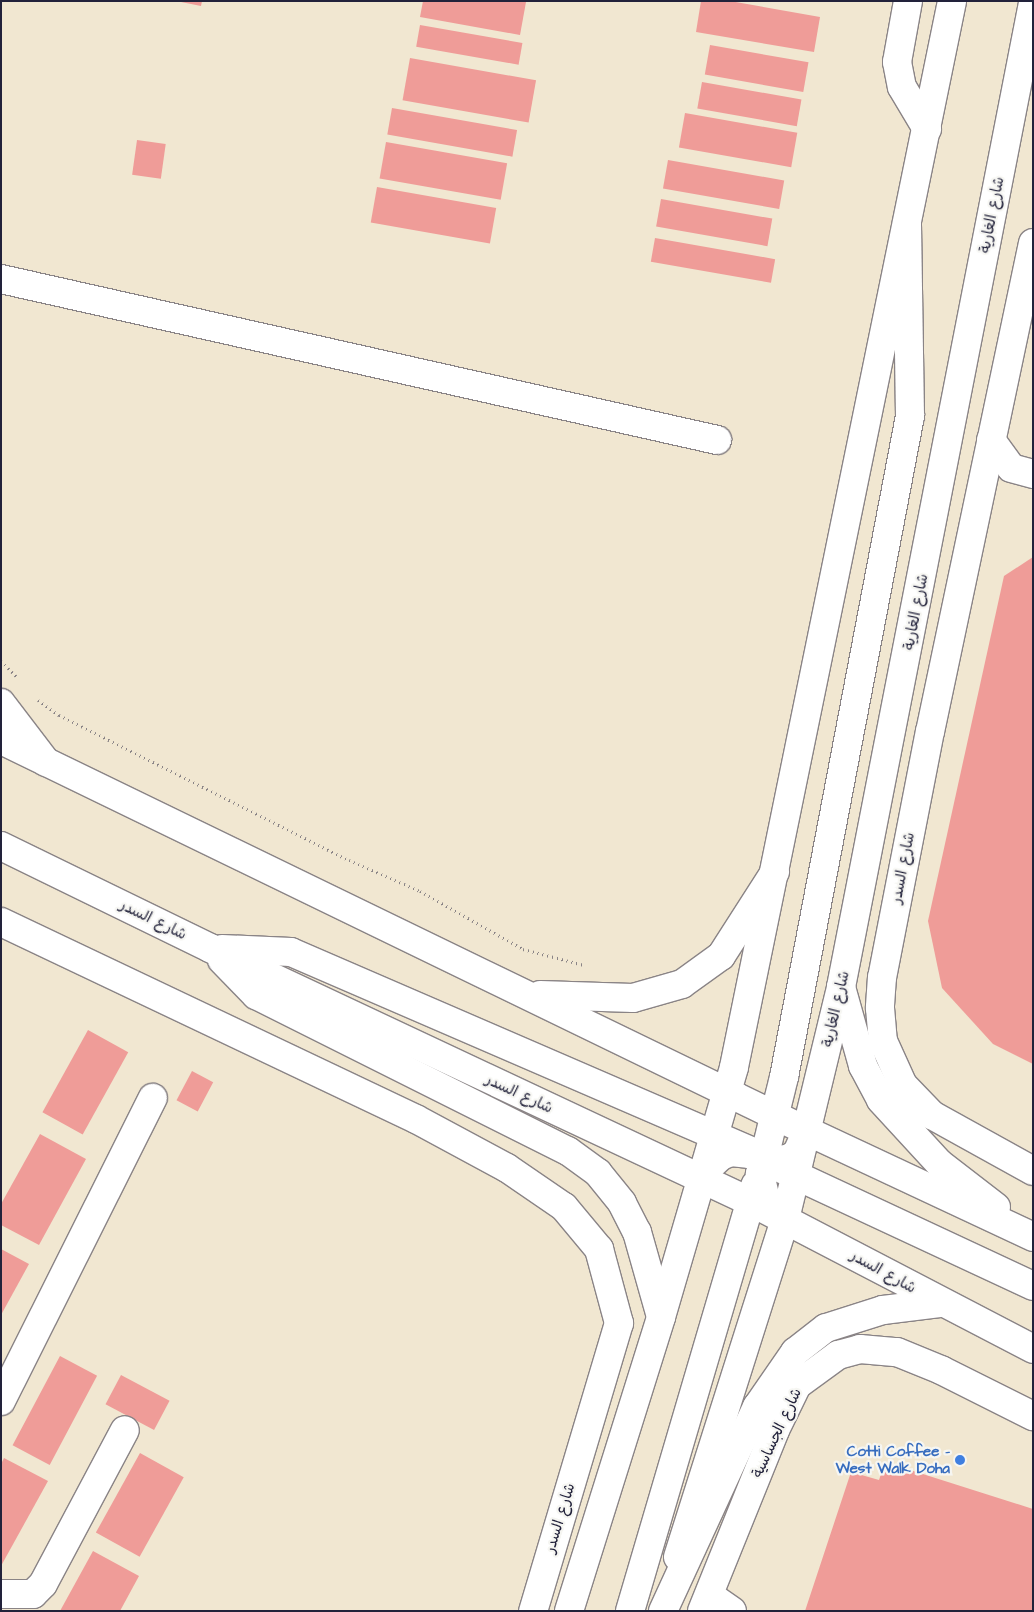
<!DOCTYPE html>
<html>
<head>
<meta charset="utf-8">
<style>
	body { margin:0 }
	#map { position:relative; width:1034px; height:1612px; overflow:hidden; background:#f1e7d1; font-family:"Architects Daughter","Playpen Sans Arabic",sans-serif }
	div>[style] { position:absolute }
	.building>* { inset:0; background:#ef9c98; transform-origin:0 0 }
	.path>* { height:3px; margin-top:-1.5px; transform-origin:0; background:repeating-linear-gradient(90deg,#8a8486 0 1px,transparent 0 5px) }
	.roads { filter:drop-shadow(1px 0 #8a8486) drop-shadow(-1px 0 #8a8486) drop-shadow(0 1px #8a8486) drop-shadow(0 -1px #8a8486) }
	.minor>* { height:28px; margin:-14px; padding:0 14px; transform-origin:14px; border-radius:14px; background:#fff }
	.major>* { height:28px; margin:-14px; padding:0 14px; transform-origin:14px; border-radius:14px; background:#fff }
	.dots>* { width:14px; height:14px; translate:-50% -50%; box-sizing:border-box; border:2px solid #f6f6f2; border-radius:50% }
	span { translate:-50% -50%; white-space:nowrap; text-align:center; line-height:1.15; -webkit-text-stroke:4.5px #f6f6f2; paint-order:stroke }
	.street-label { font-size:15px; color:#22223b }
	.shop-label { font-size:15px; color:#366cbe; font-weight:700 }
	.right { translate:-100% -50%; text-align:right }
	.frame { position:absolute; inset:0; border:2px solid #22223b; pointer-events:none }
</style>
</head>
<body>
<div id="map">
	<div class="building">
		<i style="clip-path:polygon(176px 1px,202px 1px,201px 6px)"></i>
		<i style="clip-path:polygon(423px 1px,519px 1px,526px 2px,520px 35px,420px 17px)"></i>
		<i style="clip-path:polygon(701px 1px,730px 1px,820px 17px,814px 52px,696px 32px)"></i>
		<i style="left:420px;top:25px;width:104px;height:22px;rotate:10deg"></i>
		<i style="left:710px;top:45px;width:100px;height:30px;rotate:10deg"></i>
		<i style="left:410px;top:58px;width:128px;height:43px;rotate:10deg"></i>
		<i style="left:702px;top:82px;width:101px;height:27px;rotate:10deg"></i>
		<i style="left:392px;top:108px;width:127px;height:27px;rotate:10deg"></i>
		<i style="left:685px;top:113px;width:114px;height:35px;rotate:10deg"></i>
		<i style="left:137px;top:140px;width:29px;height:35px;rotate:8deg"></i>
		<i style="left:386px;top:142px;width:123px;height:37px;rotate:10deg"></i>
		<i style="left:668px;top:160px;width:118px;height:29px;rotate:10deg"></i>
		<i style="left:377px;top:187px;width:121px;height:36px;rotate:10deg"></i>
		<i style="left:661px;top:199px;width:113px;height:28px;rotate:10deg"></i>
		<i style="left:655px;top:238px;width:122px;height:24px;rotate:10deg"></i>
		<i style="clip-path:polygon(1033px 557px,1033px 1064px,993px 1044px,942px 988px,928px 921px,1004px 576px)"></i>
		<i style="left:88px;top:1030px;width:46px;height:94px;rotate:29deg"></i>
		<i style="left:192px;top:1071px;width:24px;height:33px;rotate:28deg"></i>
		<i style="clip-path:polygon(40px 1134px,86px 1159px,39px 1245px,1px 1225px,1px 1204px)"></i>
		<i style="clip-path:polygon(1px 1249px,29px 1264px,1px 1315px)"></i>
		<i style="left:60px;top:1356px;width:42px;height:101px;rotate:28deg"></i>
		<i style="left:121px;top:1375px;width:55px;height:33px;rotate:28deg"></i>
		<i style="left:140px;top:1453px;width:50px;height:91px;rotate:29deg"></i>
		<i style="clip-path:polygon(4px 1458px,48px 1481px,1px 1566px,1px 1464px)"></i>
		<i style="clip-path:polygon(885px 1462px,1033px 1509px,1033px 1611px,805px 1611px,851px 1472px,879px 1480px)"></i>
		<i style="clip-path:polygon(93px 1551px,139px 1576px,120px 1611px,60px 1611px)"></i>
	</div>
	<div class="path">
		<i style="left:1px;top:661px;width:23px;rotate:45deg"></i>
		<i style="left:38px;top:700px;width:26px;rotate:36deg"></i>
		<i style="left:59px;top:715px;width:324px;rotate:26.6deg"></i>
		<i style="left:349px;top:860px;width:77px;rotate:23.6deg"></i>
		<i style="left:420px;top:891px;width:118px;rotate:29.4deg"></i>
		<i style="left:523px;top:949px;width:63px;rotate:14.7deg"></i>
	</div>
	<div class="roads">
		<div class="minor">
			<i style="left:908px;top:1px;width:62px;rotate:100.2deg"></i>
			<i style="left:897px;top:62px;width:25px;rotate:79deg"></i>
			<i style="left:902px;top:87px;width:49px;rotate:59.2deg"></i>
			<i style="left:1033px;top:243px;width:499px;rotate:101.9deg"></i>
			<i style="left:930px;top:731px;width:251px;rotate:101deg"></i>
			<i style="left:882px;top:977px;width:31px;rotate:94deg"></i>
			<i style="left:880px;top:1008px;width:33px;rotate:85deg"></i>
			<i style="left:883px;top:1041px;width:48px;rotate:65.6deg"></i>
			<i style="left:903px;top:1085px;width:42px;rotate:46deg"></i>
			<i style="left:932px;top:1115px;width:115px;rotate:29deg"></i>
			<i style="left:1px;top:279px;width:734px;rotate:12.67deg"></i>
			<i style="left:991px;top:440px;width:34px;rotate:54deg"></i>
			<i style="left:1011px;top:468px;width:23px;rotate:15deg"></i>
			<i style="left:1px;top:703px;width:74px;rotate:52.7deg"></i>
			<i style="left:1px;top:922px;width:459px;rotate:25.4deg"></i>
			<i style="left:416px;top:1119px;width:103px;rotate:28.3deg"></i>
			<i style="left:507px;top:1168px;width:69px;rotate:34.4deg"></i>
			<i style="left:564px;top:1207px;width:55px;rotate:50.2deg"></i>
			<i style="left:599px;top:1249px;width:77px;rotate:74.9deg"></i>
			<i style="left:619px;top:1323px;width:301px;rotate:106.6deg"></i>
			<i style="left:1px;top:1401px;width:339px;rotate:-63.4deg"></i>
			<i style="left:678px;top:1557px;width:355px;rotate:-72.4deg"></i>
			<i style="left:785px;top:1219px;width:239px;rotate:-76.4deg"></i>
			<i style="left:841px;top:987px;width:1003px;rotate:-78.96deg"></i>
			<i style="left:1px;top:1594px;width:32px"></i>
			<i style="left:33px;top:1594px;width:14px;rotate:-45deg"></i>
			<i style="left:43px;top:1584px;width:174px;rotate:-62deg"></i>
			<i style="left:709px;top:1595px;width:28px;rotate:35deg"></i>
			<i style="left:569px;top:1611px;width:308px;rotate:-72.6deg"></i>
			<i style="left:661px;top:1317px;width:260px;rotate:-73.7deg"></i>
			<i style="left:734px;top:1067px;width:1088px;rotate:-78.44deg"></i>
			<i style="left:702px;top:1611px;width:195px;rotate:-68deg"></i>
			<i style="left:775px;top:1430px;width:50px;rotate:-63.9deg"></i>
			<i style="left:797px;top:1385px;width:51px;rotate:-36.2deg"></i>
			<i style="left:838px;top:1355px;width:23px;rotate:-15deg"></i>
			<i style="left:860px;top:1349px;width:37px;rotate:5deg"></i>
			<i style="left:897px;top:1352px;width:48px;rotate:22.2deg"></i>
			<i style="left:941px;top:1370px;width:103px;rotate:26.6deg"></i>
		</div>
		<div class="major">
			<i style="left:1px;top:740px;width:896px;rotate:25.88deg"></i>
			<i style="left:807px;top:1131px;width:250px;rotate:25.1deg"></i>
			<i style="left:1px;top:846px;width:233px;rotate:26deg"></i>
			<i style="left:210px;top:948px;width:598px;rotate:25.15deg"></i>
			<i style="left:751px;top:1202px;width:318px;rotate:27.5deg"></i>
			<i style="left:222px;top:949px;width:69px;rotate:2.5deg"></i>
			<i style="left:291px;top:952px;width:524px;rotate:23.39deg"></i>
			<i style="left:772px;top:1160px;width:16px;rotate:-4deg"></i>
			<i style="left:788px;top:1159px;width:11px;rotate:-34deg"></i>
			<i style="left:797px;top:1153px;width:24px;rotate:-66deg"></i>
			<i style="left:222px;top:960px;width:49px;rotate:45.8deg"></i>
			<i style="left:256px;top:995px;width:349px;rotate:26.6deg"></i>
			<i style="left:568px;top:1151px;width:37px;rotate:36deg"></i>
			<i style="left:598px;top:1173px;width:38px;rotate:51deg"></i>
			<i style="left:622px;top:1203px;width:33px;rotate:63deg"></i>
			<i style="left:637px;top:1232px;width:88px;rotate:74.2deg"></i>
			<i style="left:841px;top:987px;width:82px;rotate:74.4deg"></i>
			<i style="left:863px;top:1066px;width:38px;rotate:62deg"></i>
			<i style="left:881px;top:1100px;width:86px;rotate:47.4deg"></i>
			<i style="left:939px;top:1163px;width:72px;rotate:37.7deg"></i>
			<i style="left:540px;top:995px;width:93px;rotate:1.8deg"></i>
			<i style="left:633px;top:998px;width:51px;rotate:-15.9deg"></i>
			<i style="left:682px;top:984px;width:48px;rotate:-35.7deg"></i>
			<i style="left:721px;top:956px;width:100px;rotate:-57.3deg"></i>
			<i style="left:701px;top:1180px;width:13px;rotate:-61deg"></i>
			<i style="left:707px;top:1169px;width:19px;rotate:-43deg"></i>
			<i style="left:721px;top:1156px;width:11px;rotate:-22deg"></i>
			<i style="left:731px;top:1152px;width:19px;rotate:6deg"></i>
			<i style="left:750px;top:1154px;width:312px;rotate:25deg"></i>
			<i style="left:781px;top:1216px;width:22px;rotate:-133deg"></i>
			<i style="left:766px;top:1200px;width:27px;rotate:-103deg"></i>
			<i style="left:760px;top:1174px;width:100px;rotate:-76.1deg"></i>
			<i style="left:784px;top:1077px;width:673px;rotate:-79.21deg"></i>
			<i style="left:910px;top:416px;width:192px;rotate:-90.9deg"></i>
			<i style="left:630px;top:1611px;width:444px;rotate:-73.6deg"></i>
			<i style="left:663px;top:1611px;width:225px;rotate:-65.3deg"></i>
			<i style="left:757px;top:1407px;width:67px;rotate:-55.4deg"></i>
			<i style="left:795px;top:1352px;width:39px;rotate:-38deg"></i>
			<i style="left:826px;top:1328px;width:60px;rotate:-17.5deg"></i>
			<i style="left:883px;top:1310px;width:57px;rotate:-7deg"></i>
		</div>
	</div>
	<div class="dots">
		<i style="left:960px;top:1460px;background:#3f7fe0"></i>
	</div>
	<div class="street-label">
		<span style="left:992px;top:215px;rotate:-79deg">شارع الغارية</span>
		<span style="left:916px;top:612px;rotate:-79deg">شارع الغارية</span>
		<span style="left:903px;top:868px;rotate:-79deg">شارع السدر</span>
		<span style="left:153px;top:920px;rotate:26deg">شارع السدر</span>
		<span style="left:836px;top:1009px;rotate:-77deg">شارع الغارية</span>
		<span style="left:519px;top:1094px;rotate:25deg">شارع السدر</span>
		<span style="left:883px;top:1272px;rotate:29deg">شارع السدر</span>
		<span style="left:777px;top:1433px;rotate:-65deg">شارع الجساسية</span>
		<span style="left:560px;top:1518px;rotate:-73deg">شارع السدر</span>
	</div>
	<div class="shop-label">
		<span class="right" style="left:950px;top:1460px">Cotti Coffee -<br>West Walk Doha</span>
	</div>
	<div class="frame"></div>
</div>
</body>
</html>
